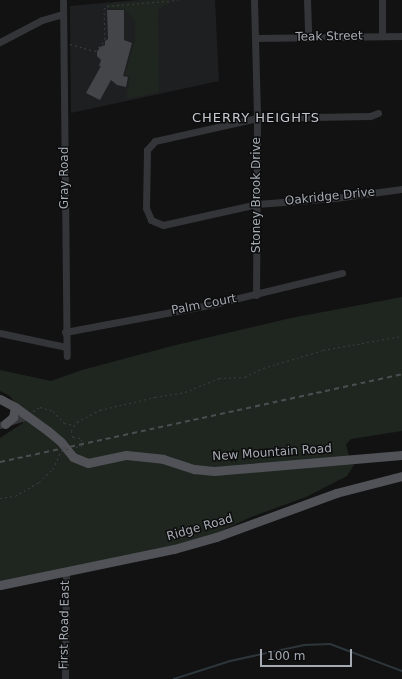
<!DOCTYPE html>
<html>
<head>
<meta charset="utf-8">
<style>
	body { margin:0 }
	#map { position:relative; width:402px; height:679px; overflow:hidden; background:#121213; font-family:"DejaVu Sans",sans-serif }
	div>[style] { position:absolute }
	.built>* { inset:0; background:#1e1f20 }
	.green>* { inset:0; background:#1f261f }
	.stream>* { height:2px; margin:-1px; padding:0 1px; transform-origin:1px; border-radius:1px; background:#2d363b }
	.building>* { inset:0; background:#444549 }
	.path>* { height:1px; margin-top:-0.5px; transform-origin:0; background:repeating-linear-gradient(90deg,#3a3c3f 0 2px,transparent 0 5px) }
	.minor>* { height:7px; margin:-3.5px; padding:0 3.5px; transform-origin:3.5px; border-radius:3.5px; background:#343538 }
	.major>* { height:9px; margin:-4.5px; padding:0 4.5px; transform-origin:4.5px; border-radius:4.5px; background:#505257 }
	.rail>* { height:2px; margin-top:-1px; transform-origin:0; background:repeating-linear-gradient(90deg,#4b4d51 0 5px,transparent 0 9px) }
	.path-bridge>* { height:1px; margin-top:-0.5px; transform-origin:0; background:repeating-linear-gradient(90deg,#3a3c3f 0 2px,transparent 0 5px) }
	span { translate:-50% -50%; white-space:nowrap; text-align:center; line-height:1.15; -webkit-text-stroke:3px #0d0d0e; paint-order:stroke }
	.street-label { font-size:12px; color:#a5abb3 }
	.neighbourhood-label { font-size:13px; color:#c5c9cf; letter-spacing:1px }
	.scale { position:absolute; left:260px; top:649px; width:92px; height:18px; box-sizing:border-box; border:2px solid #a5abb3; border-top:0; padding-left:5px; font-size:12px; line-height:14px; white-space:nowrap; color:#a5abb3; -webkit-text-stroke:3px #0d0d0e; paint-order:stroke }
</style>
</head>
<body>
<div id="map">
	<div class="built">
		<i style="clip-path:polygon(136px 0,215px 0,219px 81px,71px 113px,70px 6px)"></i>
	</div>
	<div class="green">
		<i style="clip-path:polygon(152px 0,167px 0,171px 3px,158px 9px,159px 92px,126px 99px,130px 77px,125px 75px,135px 40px,135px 20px,124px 9px,107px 8px,107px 4px)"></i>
		<i style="clip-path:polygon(402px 297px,402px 431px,351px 439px,346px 444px,349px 456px,354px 465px,347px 476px,306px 497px,251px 517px,193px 544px,0 584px,0 438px,23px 423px,23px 414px,10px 396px,0 391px,0 370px,51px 381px,82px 370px,172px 346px,291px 318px)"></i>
	</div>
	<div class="stream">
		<i style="left:174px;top:679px;width:59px;rotate:-17.8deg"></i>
		<i style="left:230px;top:661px;width:76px;rotate:-12.2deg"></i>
		<i style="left:304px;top:645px;width:26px;rotate:-2deg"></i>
		<i style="left:330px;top:644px;width:77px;rotate:20.6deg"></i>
	</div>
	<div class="building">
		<i style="clip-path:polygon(107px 10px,124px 10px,124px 40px,132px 43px,123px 76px,128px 77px,126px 87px,117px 85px,111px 80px,100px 100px,86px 93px,101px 66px,99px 66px,101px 60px,97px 56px,97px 52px,100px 47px,105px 45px,105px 41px,108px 39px)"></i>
	</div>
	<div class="path">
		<i style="left:70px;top:44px;width:26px;rotate:16deg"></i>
		<i style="left:95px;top:51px;width:10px;rotate:-45deg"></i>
		<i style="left:102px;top:44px;width:6px;rotate:-59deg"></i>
		<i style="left:105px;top:39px;width:30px;rotate:-92deg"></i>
		<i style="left:104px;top:9px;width:4px;rotate:-45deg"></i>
		<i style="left:107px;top:6px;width:71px;rotate:-4.8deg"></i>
		<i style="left:33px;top:411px;width:8px;rotate:-30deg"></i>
		<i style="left:40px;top:407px;width:14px;rotate:17deg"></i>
		<i style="left:53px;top:411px;width:16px;rotate:47deg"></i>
		<i style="left:64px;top:423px;width:10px;rotate:11deg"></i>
		<i style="left:76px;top:447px;width:6px;rotate:-9deg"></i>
		<i style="left:82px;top:446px;width:5px;rotate:-90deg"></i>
		<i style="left:82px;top:441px;width:4px;rotate:-124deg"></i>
		<i style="left:80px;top:438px;width:7px;rotate:-172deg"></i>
		<i style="left:73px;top:437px;width:6px;rotate:-108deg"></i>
		<i style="left:71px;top:431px;width:11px;rotate:-56deg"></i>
		<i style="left:77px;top:422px;width:26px;rotate:-28deg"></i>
		<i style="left:100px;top:410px;width:57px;rotate:-13.3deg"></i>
		<i style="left:155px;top:397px;width:30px;rotate:-9deg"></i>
		<i style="left:185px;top:392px;width:37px;rotate:-22deg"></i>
		<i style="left:219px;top:378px;width:26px;rotate:-2deg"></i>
		<i style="left:245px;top:377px;width:20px;rotate:-27deg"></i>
		<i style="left:263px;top:368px;width:63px;rotate:-16.7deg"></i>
		<i style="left:323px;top:350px;width:80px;rotate:-10deg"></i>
		<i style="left:0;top:498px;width:15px;rotate:-8deg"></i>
		<i style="left:15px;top:496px;width:28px;rotate:-30deg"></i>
		<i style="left:39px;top:482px;width:19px;rotate:-43deg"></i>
		<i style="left:53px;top:469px;width:17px;rotate:-66deg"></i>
	</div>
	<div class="minor">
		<i style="left:63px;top:0;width:356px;rotate:89.4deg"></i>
		<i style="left:254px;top:0;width:118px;rotate:88.5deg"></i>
		<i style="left:257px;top:118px;width:177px;rotate:90.3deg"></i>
		<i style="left:307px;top:0;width:38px;rotate:88deg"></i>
		<i style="left:382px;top:0;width:36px;rotate:90deg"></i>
		<i style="left:256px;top:38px;width:146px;rotate:-0.8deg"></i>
		<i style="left:0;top:42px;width:47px;rotate:-27.6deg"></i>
		<i style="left:42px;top:20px;width:22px;rotate:-16deg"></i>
		<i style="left:378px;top:113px;width:9px;rotate:159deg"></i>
		<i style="left:370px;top:116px;width:113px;rotate:179deg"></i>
		<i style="left:257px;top:118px;width:105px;rotate:167.3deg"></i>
		<i style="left:155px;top:141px;width:12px;rotate:132deg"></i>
		<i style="left:147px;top:150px;width:58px;rotate:91deg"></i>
		<i style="left:146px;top:208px;width:13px;rotate:67deg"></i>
		<i style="left:151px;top:220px;width:13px;rotate:23deg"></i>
		<i style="left:163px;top:225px;width:96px;rotate:-12.6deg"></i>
		<i style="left:257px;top:204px;width:78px;rotate:-4.4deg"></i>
		<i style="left:335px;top:198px;width:68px;rotate:-7.7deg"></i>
		<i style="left:65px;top:332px;width:152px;rotate:-10.6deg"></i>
		<i style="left:214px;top:304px;width:132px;rotate:-13.6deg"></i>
		<i style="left:0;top:333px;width:67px;rotate:12deg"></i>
		<i style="left:0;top:425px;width:29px;rotate:-18deg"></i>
		<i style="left:65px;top:679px;width:107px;rotate:-89.5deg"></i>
	</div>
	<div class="major">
		<i style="left:0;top:399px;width:17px;rotate:28deg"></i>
		<i style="left:15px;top:407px;width:41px;rotate:36deg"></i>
		<i style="left:48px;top:431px;width:17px;rotate:40deg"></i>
		<i style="left:61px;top:442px;width:19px;rotate:51deg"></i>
		<i style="left:73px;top:457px;width:16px;rotate:22deg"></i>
		<i style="left:88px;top:463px;width:39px;rotate:-12deg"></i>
		<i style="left:126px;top:455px;width:10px;rotate:6deg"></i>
		<i style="left:136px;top:456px;width:27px;rotate:6deg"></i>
		<i style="left:163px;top:459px;width:33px;rotate:18deg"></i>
		<i style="left:194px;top:469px;width:20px;rotate:6deg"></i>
		<i style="left:214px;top:471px;width:189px;rotate:-4.9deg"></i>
		<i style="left:5px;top:424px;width:11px;rotate:-41deg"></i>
		<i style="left:13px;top:417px;width:10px;rotate:-79deg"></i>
		<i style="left:0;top:585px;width:178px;rotate:-11.7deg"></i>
		<i style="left:174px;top:549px;width:44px;rotate:-15.9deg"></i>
		<i style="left:216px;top:537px;width:128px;rotate:-20.1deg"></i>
		<i style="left:336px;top:493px;width:68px;rotate:-14.4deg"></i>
	</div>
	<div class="rail">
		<i style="left:0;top:462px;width:412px;rotate:-12.3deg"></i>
	</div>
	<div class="path-bridge">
		<i style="left:61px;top:451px;width:10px;rotate:-17deg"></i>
	</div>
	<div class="street-label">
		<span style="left:329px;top:37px;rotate:-1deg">Teak Street</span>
		<span style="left:65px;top:178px;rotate:-90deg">Gray Road</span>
		<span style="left:257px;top:195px;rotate:-90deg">Stoney Brook Drive</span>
		<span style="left:330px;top:197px;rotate:-6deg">Oakridge Drive</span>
		<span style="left:204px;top:305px;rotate:-11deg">Palm Court</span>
		<span style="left:272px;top:453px;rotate:-4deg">New Mountain Road</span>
		<span style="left:200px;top:528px;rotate:-16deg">Ridge Road</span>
		<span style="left:65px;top:625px;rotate:-89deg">First Road East</span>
	</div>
	<div class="neighbourhood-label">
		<span style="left:256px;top:118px">CHERRY HEIGHTS</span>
	</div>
	<div class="scale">100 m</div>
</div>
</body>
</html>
